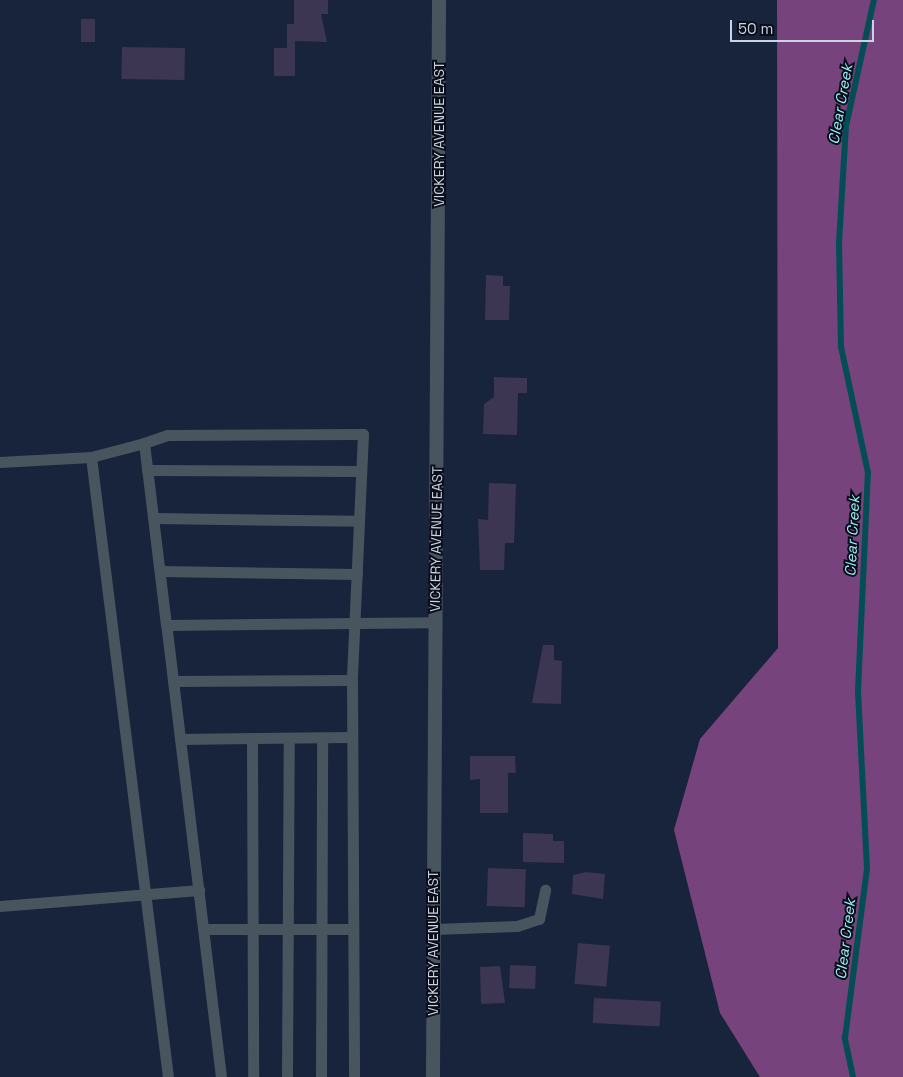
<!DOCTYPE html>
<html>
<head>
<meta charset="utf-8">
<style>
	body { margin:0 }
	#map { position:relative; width:903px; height:1077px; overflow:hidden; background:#18233c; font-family:"Space Grotesk",sans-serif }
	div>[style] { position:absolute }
	.forest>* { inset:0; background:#76437c }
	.stream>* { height:5.5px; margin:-2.75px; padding:0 2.75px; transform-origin:2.75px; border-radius:2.75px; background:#044d55 }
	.building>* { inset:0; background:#3c3652; transform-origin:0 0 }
	.service>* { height:11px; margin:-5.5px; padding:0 5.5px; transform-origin:5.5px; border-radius:5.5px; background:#48555e }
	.tertiary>* { height:14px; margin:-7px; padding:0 7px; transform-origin:7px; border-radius:7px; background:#48555e }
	span { translate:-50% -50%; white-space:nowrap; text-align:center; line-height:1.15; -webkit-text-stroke:4px #080d18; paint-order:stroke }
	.street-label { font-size:14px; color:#cad2e3 }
	.water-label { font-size:15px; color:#9cf0fb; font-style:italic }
	.scale { position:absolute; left:730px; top:20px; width:144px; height:22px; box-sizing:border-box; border:2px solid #cad2e3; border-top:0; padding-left:6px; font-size:15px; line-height:18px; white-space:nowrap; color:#cad2e3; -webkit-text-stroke:4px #080d18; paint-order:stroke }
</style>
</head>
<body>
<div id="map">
	<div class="forest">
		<i style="clip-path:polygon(777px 0,903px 0,903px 1077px,760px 1077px,720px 1013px,674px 830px,700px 739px,778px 648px)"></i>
	</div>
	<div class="stream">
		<i style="left:853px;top:1077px;width:40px;rotate:-102deg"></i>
		<i style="left:845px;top:1038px;width:170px;rotate:-82.6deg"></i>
		<i style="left:867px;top:869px;width:178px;rotate:-92.9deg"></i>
		<i style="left:858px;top:691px;width:218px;rotate:-87.4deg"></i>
		<i style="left:868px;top:473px;width:129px;rotate:-102.1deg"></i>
		<i style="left:841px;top:347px;width:104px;rotate:-91.1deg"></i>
		<i style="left:839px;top:243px;width:117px;rotate:-86.6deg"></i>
		<i style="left:846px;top:126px;width:129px;rotate:-77.5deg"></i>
	</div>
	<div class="building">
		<i style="clip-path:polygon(294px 0,328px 0,328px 14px,321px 14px,327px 42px,295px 41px,295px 76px,274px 76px,274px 48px,287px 48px,287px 24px,294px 24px)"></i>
		<i style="left:81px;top:19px;width:14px;height:23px"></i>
		<i style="left:122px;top:47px;width:63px;height:32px;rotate:1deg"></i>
		<i style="clip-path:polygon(486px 275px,503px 276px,503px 286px,510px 286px,509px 320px,485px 320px)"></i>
		<i style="clip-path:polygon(494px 377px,527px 378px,527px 393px,518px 393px,517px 435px,483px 434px,484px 404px,494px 397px)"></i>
		<i style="clip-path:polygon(489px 483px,516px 484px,514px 543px,505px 543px,504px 570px,480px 570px,478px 519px,488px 520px)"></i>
		<i style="clip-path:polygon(543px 645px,554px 645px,554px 660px,562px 661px,561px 704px,532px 703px)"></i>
		<i style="clip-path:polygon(470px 756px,515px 756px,516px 773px,508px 773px,508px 813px,480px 813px,480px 779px,470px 780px)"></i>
		<i style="clip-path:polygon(523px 833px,553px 834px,553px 841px,564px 841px,564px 863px,523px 862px)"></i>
		<i style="left:488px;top:868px;width:38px;height:38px;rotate:2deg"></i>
		<i style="clip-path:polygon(586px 872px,605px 874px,603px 899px,572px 894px,573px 875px)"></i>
		<i style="left:578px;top:943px;width:32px;height:41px;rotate:5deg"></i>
		<i style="left:510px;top:965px;width:26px;height:23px;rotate:2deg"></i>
		<i style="clip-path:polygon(500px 966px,505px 1003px,481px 1004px,480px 967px)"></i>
		<i style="left:594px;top:998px;width:67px;height:25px;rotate:3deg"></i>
	</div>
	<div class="service">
		<i style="left:144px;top:443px;width:24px;rotate:-19deg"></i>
		<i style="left:167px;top:435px;width:196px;rotate:-0.3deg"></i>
		<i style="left:363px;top:434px;width:246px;rotate:92.6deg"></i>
		<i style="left:352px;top:680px;width:397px;rotate:89.7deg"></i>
		<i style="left:91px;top:457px;width:625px;rotate:82.92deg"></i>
		<i style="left:0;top:462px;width:91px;rotate:-3.1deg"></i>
		<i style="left:91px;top:457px;width:55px;rotate:-14.8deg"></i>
		<i style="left:144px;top:443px;width:183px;rotate:83.1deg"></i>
		<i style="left:147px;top:470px;width:214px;rotate:0.3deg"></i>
		<i style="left:154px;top:518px;width:205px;rotate:0.8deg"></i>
		<i style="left:160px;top:571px;width:197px;rotate:0.9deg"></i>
		<i style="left:173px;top:681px;width:179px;rotate:-0.3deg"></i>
		<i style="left:252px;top:738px;width:339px;rotate:89.8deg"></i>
		<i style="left:180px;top:739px;width:172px;rotate:-0.7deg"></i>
		<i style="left:0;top:906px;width:200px;rotate:-4.6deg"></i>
		<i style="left:204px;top:929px;width:149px"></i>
		<i style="left:434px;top:929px;width:83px;rotate:-2.1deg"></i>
		<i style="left:517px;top:926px;width:23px;rotate:-18deg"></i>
		<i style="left:539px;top:919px;width:30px;rotate:-78deg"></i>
		<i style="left:221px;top:1077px;width:455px;rotate:-96.9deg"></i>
		<i style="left:166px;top:625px;width:269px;rotate:-0.6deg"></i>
		<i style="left:287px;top:1077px;width:338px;rotate:-89.7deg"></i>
		<i style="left:321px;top:1077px;width:339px;rotate:-89.8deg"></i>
	</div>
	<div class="tertiary">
		<i style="left:433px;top:1077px;width:1077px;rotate:-89.68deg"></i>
	</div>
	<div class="street-label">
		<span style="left:439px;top:134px;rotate:-90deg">VICKERY AVENUE EAST</span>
		<span style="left:436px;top:539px;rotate:-89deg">VICKERY AVENUE EAST</span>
		<span style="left:433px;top:943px;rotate:-90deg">VICKERY AVENUE EAST</span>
	</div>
	<div class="water-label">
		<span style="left:840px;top:104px;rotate:-80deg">Clear Creek</span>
		<span style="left:852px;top:536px;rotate:-87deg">Clear Creek</span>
		<span style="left:845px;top:939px;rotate:-83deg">Clear Creek</span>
	</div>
	<div class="scale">50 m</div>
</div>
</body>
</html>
